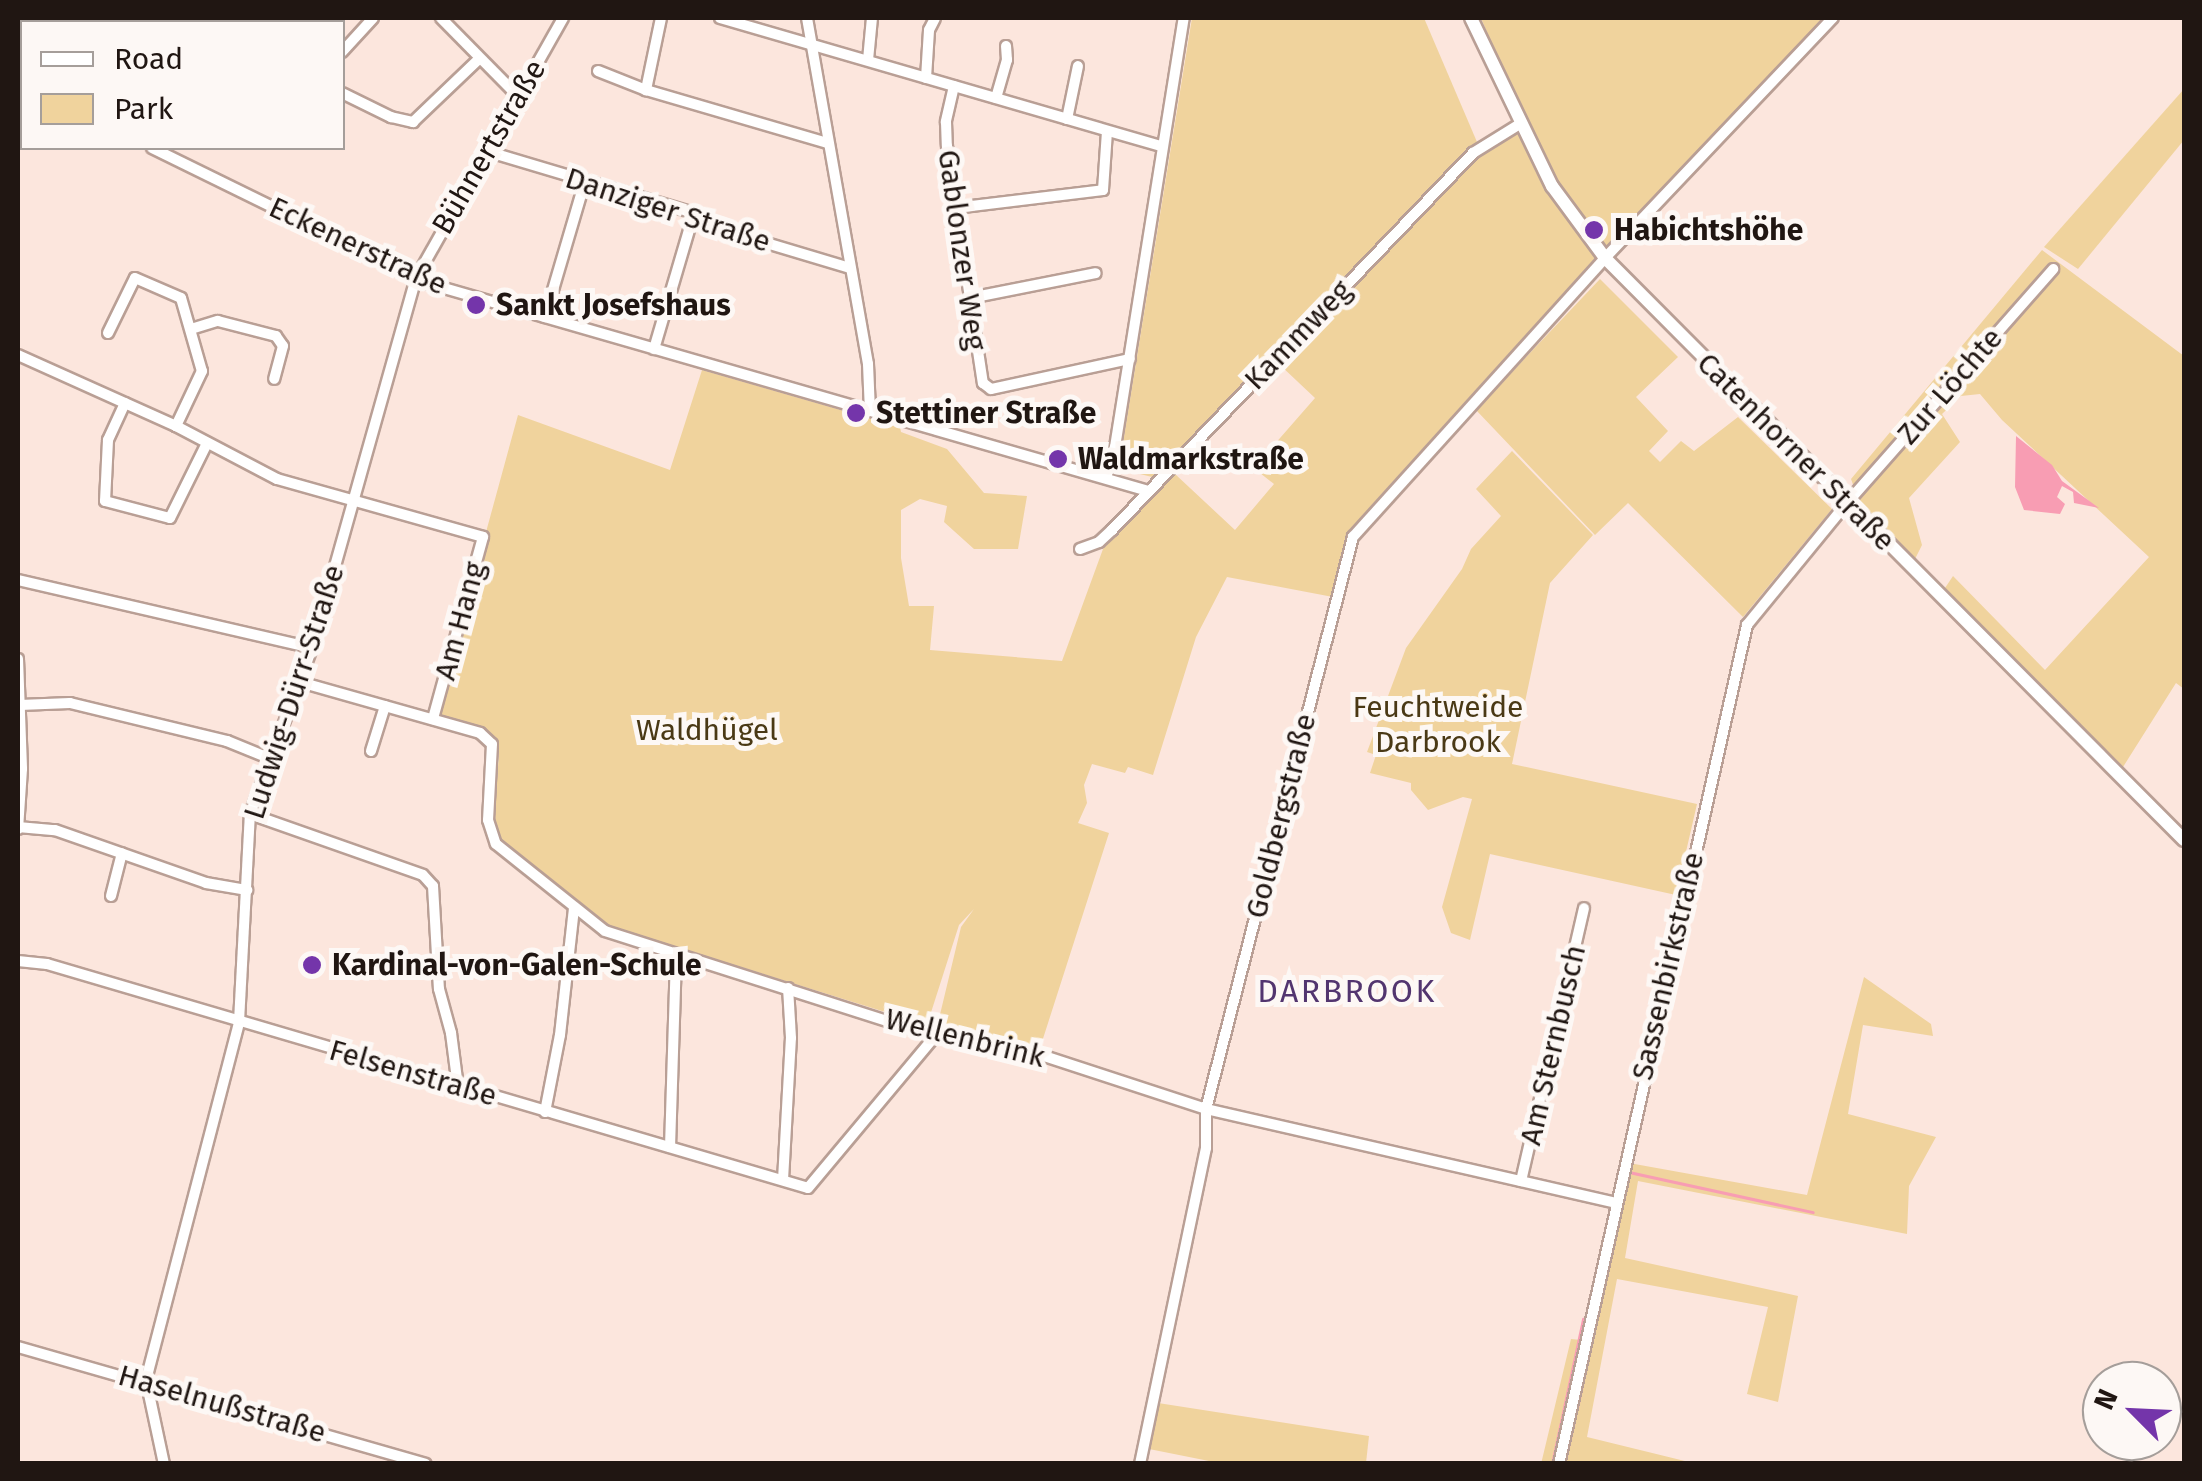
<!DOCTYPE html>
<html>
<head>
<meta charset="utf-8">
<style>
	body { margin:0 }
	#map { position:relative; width:2202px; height:1481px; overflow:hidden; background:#fce6dd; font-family:"Fira Sans",sans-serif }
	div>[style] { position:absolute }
	.green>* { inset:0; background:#f0d39d }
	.water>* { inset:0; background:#f89db3 }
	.stream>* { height:2.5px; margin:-1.25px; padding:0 1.25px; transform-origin:1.25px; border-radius:1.25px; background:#f89db3 }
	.roads { filter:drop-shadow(2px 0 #b99f95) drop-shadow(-2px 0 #b99f95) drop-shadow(0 2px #b99f95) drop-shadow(0 -2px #b99f95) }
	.minor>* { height:10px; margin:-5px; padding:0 5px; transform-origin:5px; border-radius:5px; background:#fff }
	.tertiary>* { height:12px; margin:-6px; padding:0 6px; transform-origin:6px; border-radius:6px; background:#fff }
	.dots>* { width:28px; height:28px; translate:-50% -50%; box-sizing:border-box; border:5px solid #fdf8f5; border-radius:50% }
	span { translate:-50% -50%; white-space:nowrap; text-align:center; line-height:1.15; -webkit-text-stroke:10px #fdf8f5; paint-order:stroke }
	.street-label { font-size:30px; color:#201612 }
	.poi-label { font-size:30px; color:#201612; font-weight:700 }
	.left { translate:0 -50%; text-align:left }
	.park-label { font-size:30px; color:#4a3915 }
	.neighbourhood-label { font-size:32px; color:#52356f; letter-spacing:2.5px }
	.frame { position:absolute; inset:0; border:20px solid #201612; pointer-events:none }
	.legend { position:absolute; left:20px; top:20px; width:325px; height:130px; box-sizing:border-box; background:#fdf8f5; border:2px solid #a59e9a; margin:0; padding:12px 18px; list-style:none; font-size:30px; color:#201612 }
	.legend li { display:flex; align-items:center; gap:20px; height:50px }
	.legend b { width:50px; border:2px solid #a59e9a }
	.north { position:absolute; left:2082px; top:1361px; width:100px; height:100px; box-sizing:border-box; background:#fdf8f5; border:2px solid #a59e9a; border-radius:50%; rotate:294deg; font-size:28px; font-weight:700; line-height:40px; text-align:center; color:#201612 }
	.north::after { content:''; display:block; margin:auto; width:35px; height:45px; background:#7435aa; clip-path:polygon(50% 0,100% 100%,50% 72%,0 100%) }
</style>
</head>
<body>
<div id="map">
	<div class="green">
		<i style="clip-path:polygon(1192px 18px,1424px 18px,1477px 142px,1152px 477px,1132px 472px,1122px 449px)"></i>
		<i style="clip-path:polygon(1481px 18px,1831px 18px,1609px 246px,1347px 535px,1333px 597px,1227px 577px,1196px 637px,1153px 775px,1128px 767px,1125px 773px,1092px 764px,1084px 785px,1087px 803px,1078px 823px,1109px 833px,1040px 1048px,1011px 1038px,937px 1027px,961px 927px,974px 909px,959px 925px,927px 1025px,609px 926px,500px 841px,494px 821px,499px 753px,487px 731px,436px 715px,518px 415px,670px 470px,702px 370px,900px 427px,901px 432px,947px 449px,984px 493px,1027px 496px,1018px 549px,974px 549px,944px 522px,947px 506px,920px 499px,901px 510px,901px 558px,909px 606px,934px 606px,930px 650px,1062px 661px,1103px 549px,1175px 474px,1235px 530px,1274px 484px,1260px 473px,1260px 461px,1315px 398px,1280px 365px,1486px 149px,1489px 151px,1523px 119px)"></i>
		<i style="clip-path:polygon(2184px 89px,2184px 140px,2078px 269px,2044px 247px)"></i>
		<i style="clip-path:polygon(2042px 250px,2184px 356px,2184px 689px,2176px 683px,2123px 767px,1945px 588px,1953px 576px,2045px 670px,2149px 557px,2002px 420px,1980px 394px,1961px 396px,1942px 414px,1960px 442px,1909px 498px,1922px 545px,1915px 559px,1859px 501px,1851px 479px)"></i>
		<i style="clip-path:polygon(1600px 279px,1678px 357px,1636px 397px,1668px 431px,1649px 451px,1660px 462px,1681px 441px,1694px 451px,1738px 417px,1832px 509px,1743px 617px,1628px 503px,1595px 535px,1476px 410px)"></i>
		<i style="clip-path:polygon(1512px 451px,1593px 535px,1550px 583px,1512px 764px,1697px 804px,1676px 895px,1490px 854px,1470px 940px,1451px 933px,1442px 907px,1472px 799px,1463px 797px,1428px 810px,1411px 790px,1411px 783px,1370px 773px,1376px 755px,1367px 752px,1406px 648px,1462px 569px,1471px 549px,1501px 516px,1476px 489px)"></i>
		<i style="clip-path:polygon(1864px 977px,1931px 1024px,1933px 1036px,1863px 1025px,1848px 1114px,1936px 1137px,1909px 1186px,1907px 1234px,1638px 1181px,1625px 1258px,1798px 1296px,1778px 1402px,1747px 1394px,1768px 1307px,1617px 1279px,1587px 1437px,1693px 1463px,1541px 1464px,1571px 1339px,1591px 1341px,1629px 1163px,1807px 1195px)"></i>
		<i style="clip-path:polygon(1158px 1403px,1369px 1436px,1366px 1463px,1219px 1463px,1149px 1449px)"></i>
	</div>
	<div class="water">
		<i style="clip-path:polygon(2016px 436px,2052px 465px,2062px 481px,2099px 508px,2074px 503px,2073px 492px,2062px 486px,2057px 497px,2065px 504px,2060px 514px,2024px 510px,2015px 487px)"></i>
	</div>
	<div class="stream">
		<i style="left:1629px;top:1172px;width:188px;rotate:12.3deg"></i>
		<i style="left:1577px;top:1408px;width:39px;rotate:-78deg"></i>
		<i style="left:1552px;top:1464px;width:148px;rotate:-77.9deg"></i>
		<i style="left:1564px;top:1464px;width:44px;rotate:-76.9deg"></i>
	</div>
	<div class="roads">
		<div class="minor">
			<i style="left:441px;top:18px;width:108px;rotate:45.4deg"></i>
			<i style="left:661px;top:18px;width:74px;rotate:101.8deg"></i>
			<i style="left:646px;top:90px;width:189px;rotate:16.3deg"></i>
			<i style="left:720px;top:18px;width:459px;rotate:16.2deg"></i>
			<i style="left:807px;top:18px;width:351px;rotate:80deg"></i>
			<i style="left:868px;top:364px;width:47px;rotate:87.6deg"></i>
			<i style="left:170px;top:20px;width:6px;rotate:18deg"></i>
			<i style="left:242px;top:22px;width:5px;rotate:-53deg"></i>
			<i style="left:342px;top:52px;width:46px;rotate:-47.6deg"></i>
			<i style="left:868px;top:60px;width:42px;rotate:-84.6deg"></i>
			<i style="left:598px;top:71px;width:52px;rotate:21.6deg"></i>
			<i style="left:926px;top:78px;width:48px;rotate:-86.4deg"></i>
			<i style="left:929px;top:30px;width:13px;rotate:-63deg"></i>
			<i style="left:18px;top:83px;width:4px;rotate:27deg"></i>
			<i style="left:954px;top:86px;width:37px;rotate:103deg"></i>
			<i style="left:946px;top:122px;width:24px;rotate:88deg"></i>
			<i style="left:947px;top:146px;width:240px;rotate:81.4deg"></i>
			<i style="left:983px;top:383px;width:10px;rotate:37deg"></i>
			<i style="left:991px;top:389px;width:142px;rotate:-12.2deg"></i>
			<i style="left:342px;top:93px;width:55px;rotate:26.1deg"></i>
			<i style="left:391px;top:117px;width:23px;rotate:13deg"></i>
			<i style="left:413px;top:122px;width:91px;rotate:-43.7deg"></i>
			<i style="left:996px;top:98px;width:40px;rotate:-74deg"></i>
			<i style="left:1007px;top:60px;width:14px;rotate:-94deg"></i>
			<i style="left:1067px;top:119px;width:54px;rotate:-78.3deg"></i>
			<i style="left:152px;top:148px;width:309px;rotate:26.1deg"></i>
			<i style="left:430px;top:284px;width:747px;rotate:16.08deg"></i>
			<i style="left:486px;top:151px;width:217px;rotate:16.6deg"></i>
			<i style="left:694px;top:213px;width:27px;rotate:34deg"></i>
			<i style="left:716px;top:228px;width:140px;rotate:16.6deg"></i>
			<i style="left:955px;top:208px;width:149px;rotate:-6.9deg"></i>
			<i style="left:1103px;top:190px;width:58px;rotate:-86.1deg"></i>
			<i style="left:970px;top:298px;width:128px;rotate:-11.2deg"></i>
			<i style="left:545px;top:317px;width:142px;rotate:-73.6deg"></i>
			<i style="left:191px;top:329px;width:28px;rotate:-17deg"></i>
			<i style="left:218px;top:321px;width:60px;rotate:14.5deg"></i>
			<i style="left:276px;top:336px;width:12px;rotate:55deg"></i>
			<i style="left:283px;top:346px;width:34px;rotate:105deg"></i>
			<i style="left:108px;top:333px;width:61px;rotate:-63.9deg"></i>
			<i style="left:135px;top:278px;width:50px;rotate:23.5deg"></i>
			<i style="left:181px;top:298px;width:76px;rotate:74deg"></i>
			<i style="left:202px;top:371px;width:61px;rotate:115.3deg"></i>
			<i style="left:654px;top:349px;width:142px;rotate:-73.6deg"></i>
			<i style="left:18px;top:355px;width:173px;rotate:24.2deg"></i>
			<i style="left:176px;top:426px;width:114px;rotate:27.7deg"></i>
			<i style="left:277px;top:479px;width:214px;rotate:15.7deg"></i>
			<i style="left:483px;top:537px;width:189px;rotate:105.4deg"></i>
			<i style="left:125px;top:403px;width:41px;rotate:114.7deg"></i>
			<i style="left:108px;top:440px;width:61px;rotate:92.8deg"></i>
			<i style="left:105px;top:501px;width:67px;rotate:14.7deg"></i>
			<i style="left:170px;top:518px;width:84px;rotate:-63.7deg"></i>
			<i style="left:1106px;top:478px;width:32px;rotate:-74deg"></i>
			<i style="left:1115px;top:447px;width:435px;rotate:-80.9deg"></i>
			<i style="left:1080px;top:549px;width:20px;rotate:-20deg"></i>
			<i style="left:1099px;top:542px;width:18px;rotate:-43deg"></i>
			<i style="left:1112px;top:530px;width:522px;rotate:-46.24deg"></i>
			<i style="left:1473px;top:153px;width:55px;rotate:-31.7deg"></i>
			<i style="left:18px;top:580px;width:302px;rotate:13deg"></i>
			<i style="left:18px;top:659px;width:110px;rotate:87.9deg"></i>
			<i style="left:22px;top:769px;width:60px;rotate:93.8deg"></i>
			<i style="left:300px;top:682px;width:187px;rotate:15.8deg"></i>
			<i style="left:480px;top:733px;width:16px;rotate:43deg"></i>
			<i style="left:492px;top:744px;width:76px;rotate:93deg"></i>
			<i style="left:488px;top:820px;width:25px;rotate:72deg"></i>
			<i style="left:496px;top:844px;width:139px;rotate:38.6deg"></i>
			<i style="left:605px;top:931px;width:346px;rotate:17.7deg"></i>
			<i style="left:935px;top:1036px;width:105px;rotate:9.9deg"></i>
			<i style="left:1038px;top:1054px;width:177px;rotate:18.1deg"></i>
			<i style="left:1206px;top:1109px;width:420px;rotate:12.9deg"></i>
			<i style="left:20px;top:705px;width:50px;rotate:-2.3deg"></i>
			<i style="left:70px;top:703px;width:162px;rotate:13.6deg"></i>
			<i style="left:227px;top:741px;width:48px;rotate:22.2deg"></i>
			<i style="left:371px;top:751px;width:47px;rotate:-72.7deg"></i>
			<i style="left:250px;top:814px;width:183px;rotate:19.4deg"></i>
			<i style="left:423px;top:875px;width:15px;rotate:48deg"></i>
			<i style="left:433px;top:886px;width:103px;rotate:86.7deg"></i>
			<i style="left:439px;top:989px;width:46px;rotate:74.7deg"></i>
			<i style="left:451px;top:1033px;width:54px;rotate:82.6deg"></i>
			<i style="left:18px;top:827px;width:37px;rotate:5deg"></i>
			<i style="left:55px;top:830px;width:160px;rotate:19.3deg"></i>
			<i style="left:206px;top:883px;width:42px;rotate:9.7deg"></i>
			<i style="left:111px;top:896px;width:44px;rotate:-75.7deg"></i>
			<i style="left:18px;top:961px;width:29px;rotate:6deg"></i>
			<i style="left:47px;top:964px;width:793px;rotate:16.4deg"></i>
			<i style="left:808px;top:1188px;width:198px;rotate:-50.1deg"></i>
			<i style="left:545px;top:1112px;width:78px;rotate:-79deg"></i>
			<i style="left:560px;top:1035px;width:127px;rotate:-83.7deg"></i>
			<i style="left:670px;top:1147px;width:192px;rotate:-88.2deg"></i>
			<i style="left:783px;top:1180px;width:142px;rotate:-86.8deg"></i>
			<i style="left:791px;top:1038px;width:50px;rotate:-93.4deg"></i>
			<i style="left:1521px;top:1181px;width:280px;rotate:-77deg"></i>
			<i style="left:18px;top:1347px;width:424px;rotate:16deg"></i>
			<i style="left:164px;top:1464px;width:86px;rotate:-102.1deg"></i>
			<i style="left:146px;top:1380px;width:370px;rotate:-75.4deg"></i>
			<i style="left:239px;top:1022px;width:208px;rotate:-87deg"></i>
			<i style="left:250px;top:814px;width:177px;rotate:-69.5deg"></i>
			<i style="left:312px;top:648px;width:384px;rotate:-74.3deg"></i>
			<i style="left:416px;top:278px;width:299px;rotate:-60.5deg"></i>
			<i style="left:1140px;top:1464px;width:323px;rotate:-78.2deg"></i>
			<i style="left:1206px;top:1148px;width:39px;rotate:-90deg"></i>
			<i style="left:1206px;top:1109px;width:591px;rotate:-75.59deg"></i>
			<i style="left:1353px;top:537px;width:376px;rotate:-47.9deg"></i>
			<i style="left:1605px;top:258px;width:331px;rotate:-46.5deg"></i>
			<i style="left:1559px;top:1464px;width:860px;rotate:-77.37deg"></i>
			<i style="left:1747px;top:625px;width:158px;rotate:-50.7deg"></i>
			<i style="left:1847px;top:503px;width:312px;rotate:-48.6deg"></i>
		</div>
		<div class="tertiary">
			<i style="left:1471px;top:18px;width:187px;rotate:64.3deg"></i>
			<i style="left:1552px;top:186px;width:89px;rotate:53.6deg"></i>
			<i style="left:1605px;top:258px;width:821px;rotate:45.15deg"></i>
		</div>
	</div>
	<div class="dots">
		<i style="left:1594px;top:230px;background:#7435aa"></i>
		<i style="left:476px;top:305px;background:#7435aa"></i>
		<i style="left:856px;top:413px;background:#7435aa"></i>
		<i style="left:1058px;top:459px;background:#7435aa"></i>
		<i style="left:312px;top:965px;background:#7435aa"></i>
	</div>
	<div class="street-label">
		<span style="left:489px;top:147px;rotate:-60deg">Bühnertstraße</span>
		<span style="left:668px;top:210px;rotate:18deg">Danziger Straße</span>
		<span style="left:358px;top:246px;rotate:25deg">Eckenerstraße</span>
		<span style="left:962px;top:250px;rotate:82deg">Gablonzer Weg</span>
		<span style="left:1298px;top:335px;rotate:-46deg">Kammweg</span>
		<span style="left:1950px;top:386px;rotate:-49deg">Zur Löchte</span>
		<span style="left:1796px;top:452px;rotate:45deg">Catenhorner Straße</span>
		<span style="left:460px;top:621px;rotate:-75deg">Am Hang</span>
		<span style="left:294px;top:692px;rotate:-72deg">Ludwig-Dürr-Straße</span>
		<span style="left:1281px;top:816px;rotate:-76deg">Goldbergstraße</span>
		<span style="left:1668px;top:966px;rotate:-77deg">Sassenbirkstraße</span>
		<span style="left:965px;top:1038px;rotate:14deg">Wellenbrink</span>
		<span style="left:1553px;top:1045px;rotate:-77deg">Am Sternbusch</span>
		<span style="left:413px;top:1073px;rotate:16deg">Felsenstraße</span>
		<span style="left:222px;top:1404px;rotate:16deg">Haselnußstraße</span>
	</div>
	<div class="poi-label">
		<span class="left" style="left:1614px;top:230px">Habichtshöhe</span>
		<span class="left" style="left:496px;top:305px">Sankt Josefshaus</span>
		<span class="left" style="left:876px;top:413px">Stettiner Straße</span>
		<span class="left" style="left:1078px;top:459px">Waldmarkstraße</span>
		<span class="left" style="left:332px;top:965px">Kardinal-von-Galen-Schule</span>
	</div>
	<div class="park-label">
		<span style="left:1438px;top:724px">Feuchtweide<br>Darbrook</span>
		<span style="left:707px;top:730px">Waldhügel</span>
	</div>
	<div class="neighbourhood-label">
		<span style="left:1347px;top:991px">DARBROOK</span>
	</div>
	<div class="frame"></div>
	<ul class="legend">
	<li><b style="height:12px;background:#fff"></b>Road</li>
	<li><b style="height:28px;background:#f0d39d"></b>Park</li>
	</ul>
	<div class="north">N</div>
</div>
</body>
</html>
